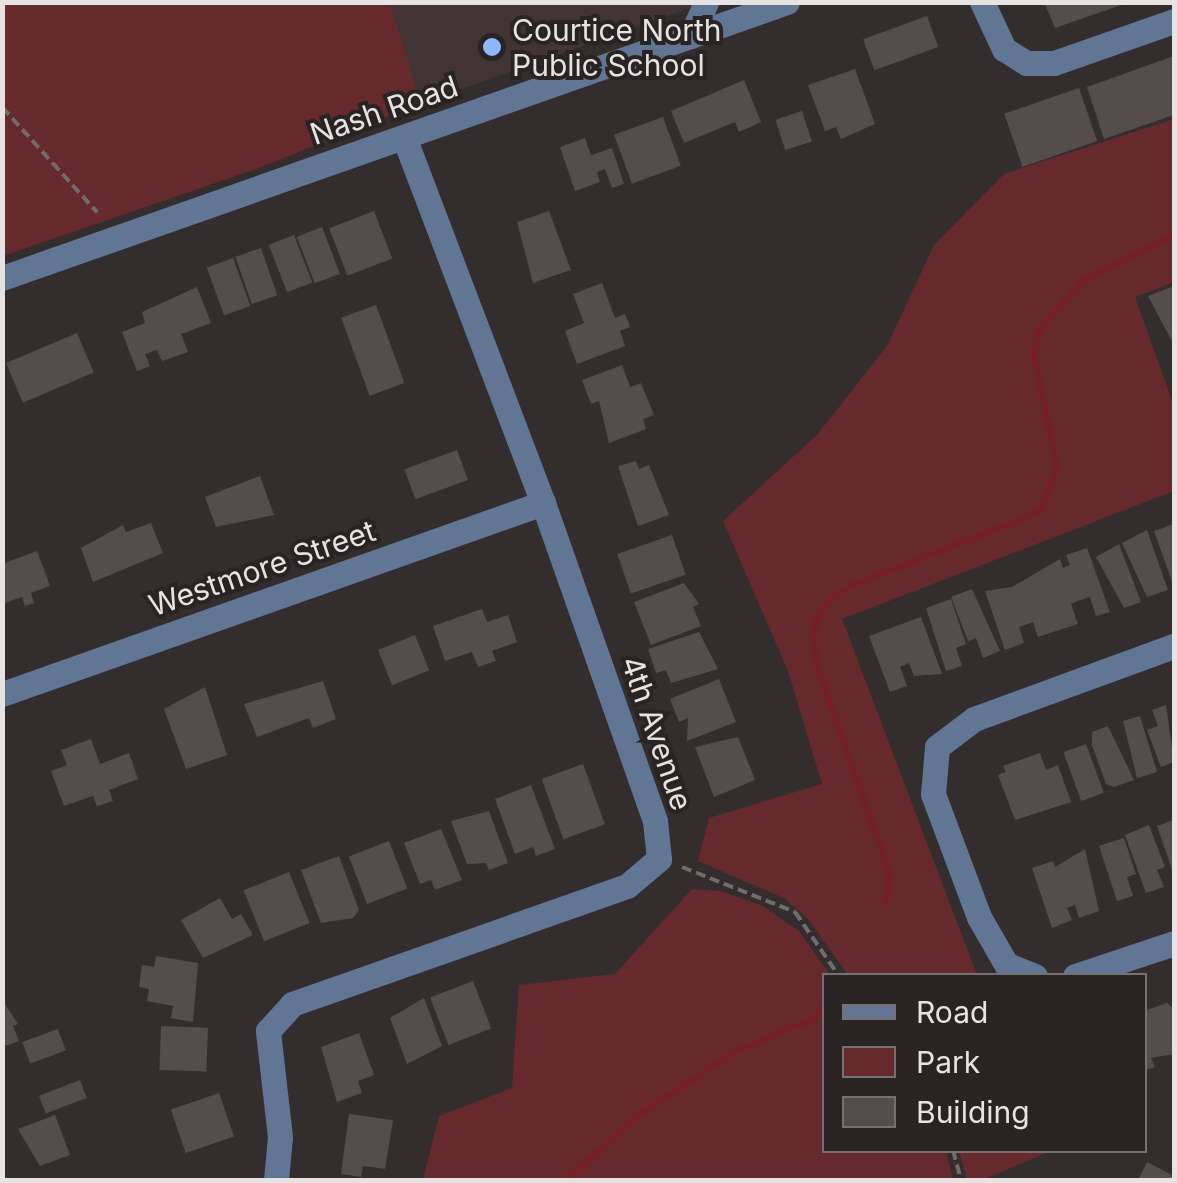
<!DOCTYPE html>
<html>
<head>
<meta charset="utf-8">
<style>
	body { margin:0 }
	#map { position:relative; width:1177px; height:1183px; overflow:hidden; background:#342d2d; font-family:Inter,sans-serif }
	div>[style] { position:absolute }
	.built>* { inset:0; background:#423434 }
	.green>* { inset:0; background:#662a2c }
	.stream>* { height:6px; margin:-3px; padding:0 3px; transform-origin:3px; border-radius:3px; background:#752027 }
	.building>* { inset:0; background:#544d4c; transform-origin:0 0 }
	.path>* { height:4px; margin-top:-2px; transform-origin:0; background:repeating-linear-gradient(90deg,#716b6b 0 10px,transparent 0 15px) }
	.minor>* { height:25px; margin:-12.5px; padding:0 12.5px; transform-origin:12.5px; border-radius:12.5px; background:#617694 }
	.dots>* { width:28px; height:28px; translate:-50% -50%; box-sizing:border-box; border:5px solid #2a2323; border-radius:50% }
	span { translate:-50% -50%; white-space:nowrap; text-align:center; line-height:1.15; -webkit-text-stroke:8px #2a2323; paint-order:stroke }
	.poi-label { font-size:30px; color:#e7e3e3 }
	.left { translate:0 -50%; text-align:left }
	.street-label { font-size:30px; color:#e7e3e3 }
	.frame { position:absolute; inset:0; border:5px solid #e7e3e3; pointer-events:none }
	.legend { position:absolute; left:822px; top:973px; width:325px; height:180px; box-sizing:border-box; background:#2a2323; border:2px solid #767070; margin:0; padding:12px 18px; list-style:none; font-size:30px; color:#e7e3e3 }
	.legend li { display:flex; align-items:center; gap:20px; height:50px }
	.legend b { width:50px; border:2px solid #767070 }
</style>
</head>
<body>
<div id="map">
	<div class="built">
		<i style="clip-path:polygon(390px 3px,704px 3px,411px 107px,416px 91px)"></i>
	</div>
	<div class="green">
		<i style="clip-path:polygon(2px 3px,390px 3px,417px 91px,411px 107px,259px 168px,3px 256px)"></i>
		<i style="clip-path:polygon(1174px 119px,1174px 282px,1135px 297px,1174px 406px,1174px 491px,842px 619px,977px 975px,848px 975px,808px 919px,784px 898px,698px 861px,709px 818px,822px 784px,788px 671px,723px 521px,817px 435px,887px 346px,934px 245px,1004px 174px)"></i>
		<i style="clip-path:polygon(692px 889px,720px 891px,763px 906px,799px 931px,830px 975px,824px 976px,824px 1150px,946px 1151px,953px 1180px,423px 1180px,439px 1116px,512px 1088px,519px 985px,615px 974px)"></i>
		<i style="clip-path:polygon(959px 1151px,1050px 1150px,1050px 1151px,983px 1180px,967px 1180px)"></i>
	</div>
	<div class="stream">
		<i style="left:885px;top:904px;width:29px;rotate:-80deg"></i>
		<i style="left:890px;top:875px;width:216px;rotate:-109.2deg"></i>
		<i style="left:819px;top:671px;width:33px;rotate:-102deg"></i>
		<i style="left:812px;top:639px;width:21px;rotate:-76deg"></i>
		<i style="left:817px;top:619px;width:24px;rotate:-57deg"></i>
		<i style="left:830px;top:599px;width:25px;rotate:-32deg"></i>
		<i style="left:851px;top:586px;width:204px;rotate:-21.5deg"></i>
		<i style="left:1041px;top:511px;width:48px;rotate:-70.4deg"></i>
		<i style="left:1057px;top:466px;width:114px;rotate:-101.6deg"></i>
		<i style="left:1034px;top:354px;width:23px;rotate:-80deg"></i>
		<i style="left:1038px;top:331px;width:69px;rotate:-48deg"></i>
		<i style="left:1084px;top:280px;width:101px;rotate:-26.6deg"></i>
		<i style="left:566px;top:1180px;width:101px;rotate:-41.8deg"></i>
		<i style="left:641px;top:1113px;width:116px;rotate:-33deg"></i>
		<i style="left:738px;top:1050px;width:81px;rotate:-22.5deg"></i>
		<i style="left:813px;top:1019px;width:18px;rotate:-52deg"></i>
	</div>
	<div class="building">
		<i style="clip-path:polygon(1044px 2px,1127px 3px,1055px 28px)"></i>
		<i style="left:927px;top:16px;width:33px;height:68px;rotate:70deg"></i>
		<i style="clip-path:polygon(1174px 56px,1174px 115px,1104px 139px,1087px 87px)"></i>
		<i style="clip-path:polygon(855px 69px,875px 124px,841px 139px,836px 127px,825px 131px,808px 85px)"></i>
		<i style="clip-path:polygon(744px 80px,761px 122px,739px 132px,735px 122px,684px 143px,671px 111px)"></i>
		<i style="left:1079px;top:88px;width:56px;height:79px;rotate:71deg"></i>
		<i style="left:802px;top:111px;width:32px;height:28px;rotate:72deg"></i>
		<i style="left:663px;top:117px;width:52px;height:52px;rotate:70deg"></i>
		<i style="clip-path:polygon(585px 138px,591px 155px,612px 148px,624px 184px,612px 188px,605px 169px,597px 172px,600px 182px,575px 191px,560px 147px)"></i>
		<i style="left:374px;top:211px;width:51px;height:48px;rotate:69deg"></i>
		<i style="clip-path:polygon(549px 211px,571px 270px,533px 283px,517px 222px)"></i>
		<i style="left:322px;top:227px;width:50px;height:27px;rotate:69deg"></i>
		<i style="left:294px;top:235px;width:51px;height:27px;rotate:69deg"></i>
		<i style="left:261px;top:248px;width:50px;height:27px;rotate:71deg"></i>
		<i style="left:233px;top:258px;width:51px;height:28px;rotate:70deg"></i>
		<i style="clip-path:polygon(602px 283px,615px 318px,625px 314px,630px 327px,620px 331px,625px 346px,577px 364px,565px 331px,584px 323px,573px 294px)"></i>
		<i style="clip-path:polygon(1174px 286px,1174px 345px,1148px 296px)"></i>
		<i style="clip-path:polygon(197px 287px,211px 323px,181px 334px,188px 352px,162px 361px,157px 350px,145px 354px,150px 366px,137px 371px,122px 332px,145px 323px,142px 312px)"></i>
		<i style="left:376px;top:305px;width:83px;height:37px;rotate:70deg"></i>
		<i style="left:77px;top:333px;width:43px;height:77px;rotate:67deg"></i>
		<i style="clip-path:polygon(622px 365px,630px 387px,641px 383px,654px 415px,643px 419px,646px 429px,609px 443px,599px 401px,591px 404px,582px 380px)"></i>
		<i style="left:457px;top:450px;width:32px;height:56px;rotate:70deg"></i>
		<i style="clip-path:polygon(636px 461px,639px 469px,649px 465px,669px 515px,638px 526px,618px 466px)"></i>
		<i style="clip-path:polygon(260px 476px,274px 515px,216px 527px,205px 497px)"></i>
		<i style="clip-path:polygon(151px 523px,163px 553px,93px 582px,81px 548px,123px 525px,126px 532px)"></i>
		<i style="clip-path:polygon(1174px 524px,1174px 587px,1154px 531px)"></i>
		<i style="clip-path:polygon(1147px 530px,1168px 590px,1147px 597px,1122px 543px)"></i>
		<i style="left:672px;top:535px;width:42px;height:58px;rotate:71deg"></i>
		<i style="clip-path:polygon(1119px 544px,1141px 602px,1124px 608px,1096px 557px)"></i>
		<i style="clip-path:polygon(1087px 548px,1110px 612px,1096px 616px,1090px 597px,1077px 601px,1071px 604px,1078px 624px,1038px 637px,1033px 622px,1019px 627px,1024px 643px,1005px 650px,985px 591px,1012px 587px,1060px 559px,1063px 568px,1070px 565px,1066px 555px)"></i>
		<i style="clip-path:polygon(37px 551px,50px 586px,31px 593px,34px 603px,25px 606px,22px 597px,2px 604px,2px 564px)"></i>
		<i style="clip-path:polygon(684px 583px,699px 604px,693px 607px,701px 626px,651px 645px,634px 602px)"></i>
		<i style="clip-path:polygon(972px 589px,1000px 651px,983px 658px,976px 638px,968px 641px,951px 597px)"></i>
		<i style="clip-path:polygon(951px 599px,966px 644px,956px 648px,962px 666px,946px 671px,926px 608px)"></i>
		<i style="clip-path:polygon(482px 609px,487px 622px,508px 615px,517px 642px,492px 651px,496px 661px,478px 667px,472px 652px,445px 661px,433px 626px)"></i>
		<i style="clip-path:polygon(921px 617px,942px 674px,914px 676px,909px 663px,900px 667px,907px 686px,890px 692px,869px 636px)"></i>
		<i style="clip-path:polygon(699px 632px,718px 669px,671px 683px,666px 670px,656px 673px,648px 649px)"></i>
		<i style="left:415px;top:635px;width:38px;height:40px;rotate:68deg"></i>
		<i style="clip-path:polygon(719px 679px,736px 722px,687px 741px,688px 718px,679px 722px,670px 699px)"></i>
		<i style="clip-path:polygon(323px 681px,336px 719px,313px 728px,309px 718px,257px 737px,244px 704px)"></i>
		<i style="clip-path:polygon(205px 687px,227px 755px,186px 769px,164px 709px)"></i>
		<i style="clip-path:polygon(1166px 705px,1174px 762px,1161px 767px,1147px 730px,1158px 726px,1152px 710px)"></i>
		<i style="clip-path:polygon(1140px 716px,1157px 772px,1137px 778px,1123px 721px)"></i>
		<i style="clip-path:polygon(1108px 726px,1134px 780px,1114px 787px,1106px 784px,1092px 745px,1092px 732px)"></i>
		<i style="clip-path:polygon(738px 737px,755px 780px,714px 797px,695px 747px)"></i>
		<i style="clip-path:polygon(91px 739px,100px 764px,129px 753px,138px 779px,109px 790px,113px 801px,97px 806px,93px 796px,64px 806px,51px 771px,67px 765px,61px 750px)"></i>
		<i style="left:1086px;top:744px;width:52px;height:24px;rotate:70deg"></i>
		<i style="clip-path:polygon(1040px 753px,1046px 770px,1058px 765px,1071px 802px,1015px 820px,998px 775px,1006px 772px,1003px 766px)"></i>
		<i style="left:583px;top:764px;width:64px;height:44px;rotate:70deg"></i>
		<i style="clip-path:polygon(531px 785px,555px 849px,536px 856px,533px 847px,515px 854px,495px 799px)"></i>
		<i style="clip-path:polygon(489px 811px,508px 863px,489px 870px,486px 863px,467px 864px,451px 821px)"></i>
		<i style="clip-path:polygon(1174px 820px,1174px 875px,1157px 826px)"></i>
		<i style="clip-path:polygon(1149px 825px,1165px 867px,1157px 870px,1164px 887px,1146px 893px,1125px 835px)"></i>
		<i style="clip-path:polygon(441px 829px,462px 880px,435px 890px,431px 880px,420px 884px,404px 843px)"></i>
		<i style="clip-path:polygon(1124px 838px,1136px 874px,1127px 877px,1133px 896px,1117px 901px,1099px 846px)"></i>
		<i style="left:389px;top:841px;width:51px;height:43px;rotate:69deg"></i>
		<i style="clip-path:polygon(1085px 849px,1099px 911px,1079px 918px,1075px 905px,1067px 908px,1072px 920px,1052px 928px,1032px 868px,1053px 861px,1055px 867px)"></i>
		<i style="clip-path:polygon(339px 856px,359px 910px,353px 918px,321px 923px,301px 870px)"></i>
		<i style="left:289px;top:872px;width:55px;height:49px;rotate:68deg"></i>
		<i style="clip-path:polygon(220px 898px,232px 919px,241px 914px,253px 935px,203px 958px,181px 920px)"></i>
		<i style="clip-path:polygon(156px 956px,198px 963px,193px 1022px,171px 1018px,173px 1006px,147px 1001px,149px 989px,139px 987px,142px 965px,154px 967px)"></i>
		<i style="left:473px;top:981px;width:51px;height:46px;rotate:69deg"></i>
		<i style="clip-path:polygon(424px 998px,442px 1046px,407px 1064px,390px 1018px)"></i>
		<i style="clip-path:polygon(3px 1001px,18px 1024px,13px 1026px,19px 1041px,2px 1047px)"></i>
		<i style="clip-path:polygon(1167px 1003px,1174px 1009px,1174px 1054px,1151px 1058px,1155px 1067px,1144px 1071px,1144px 1011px)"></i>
		<i style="left:161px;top:1026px;width:47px;height:44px;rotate:2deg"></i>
		<i style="left:58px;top:1029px;width:23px;height:38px;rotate:70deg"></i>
		<i style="clip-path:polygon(359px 1033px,374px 1075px,358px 1081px,362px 1093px,337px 1102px,321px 1047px)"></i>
		<i style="left:80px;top:1080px;width:19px;height:44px;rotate:69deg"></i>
		<i style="left:219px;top:1093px;width:46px;height:51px;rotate:71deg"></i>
		<i style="clip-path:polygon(349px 1114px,393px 1120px,385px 1169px,363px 1166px,361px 1177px,341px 1174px)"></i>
		<i style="clip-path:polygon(55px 1115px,70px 1155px,40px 1166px,18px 1129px)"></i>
		<i style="clip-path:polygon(1147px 1162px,1174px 1176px,1174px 1180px,1138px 1180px)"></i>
	</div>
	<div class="path">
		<i style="left:2px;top:107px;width:142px;rotate:47.9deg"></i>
		<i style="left:682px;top:867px;width:122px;rotate:21.7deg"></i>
		<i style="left:795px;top:912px;width:78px;rotate:55.5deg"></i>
		<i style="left:953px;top:1150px;width:31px;rotate:75deg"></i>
	</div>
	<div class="minor">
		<i style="left:982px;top:2px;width:52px;rotate:64.9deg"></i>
		<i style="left:1004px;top:49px;width:26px;rotate:32deg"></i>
		<i style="left:1026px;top:63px;width:28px"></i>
		<i style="left:1054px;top:63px;width:127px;rotate:-19.3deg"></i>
		<i style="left:691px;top:36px;width:37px;rotate:-66deg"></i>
		<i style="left:2px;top:278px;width:832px;rotate:-19.37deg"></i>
		<i style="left:2px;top:694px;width:574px;rotate:-19.45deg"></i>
		<i style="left:1035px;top:976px;width:31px;rotate:-158deg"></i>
		<i style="left:1006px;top:964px;width:54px;rotate:-119.9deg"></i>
		<i style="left:979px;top:917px;width:131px;rotate:-110.5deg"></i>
		<i style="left:933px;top:794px;width:47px;rotate:-85.1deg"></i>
		<i style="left:937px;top:747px;width:46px;rotate:-37.1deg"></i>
		<i style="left:974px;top:719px;width:213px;rotate:-20.1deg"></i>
		<i style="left:1075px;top:976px;width:104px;rotate:-18.4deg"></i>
		<i style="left:276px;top:1180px;width:43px;rotate:-84.7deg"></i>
		<i style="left:280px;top:1137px;width:107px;rotate:-96.5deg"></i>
		<i style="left:268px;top:1031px;width:36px;rotate:-48deg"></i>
		<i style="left:292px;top:1004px;width:355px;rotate:-19.4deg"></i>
		<i style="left:627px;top:886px;width:42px;rotate:-40.2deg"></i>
		<i style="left:659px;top:859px;width:38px;rotate:-96deg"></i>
		<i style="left:655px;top:821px;width:337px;rotate:-109.4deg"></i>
		<i style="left:543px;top:503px;width:391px;rotate:-110.8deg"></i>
	</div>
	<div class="dots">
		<i style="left:492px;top:47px;background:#8bb9fc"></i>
	</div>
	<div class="poi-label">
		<span class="left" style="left:512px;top:47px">Courtice North<br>Public School</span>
	</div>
	<div class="street-label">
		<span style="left:384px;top:110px;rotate:-19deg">Nash Road</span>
		<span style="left:262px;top:568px;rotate:-19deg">Westmore Street</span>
		<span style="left:657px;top:733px;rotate:71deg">4th Avenue</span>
	</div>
	<div class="frame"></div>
	<ul class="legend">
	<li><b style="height:12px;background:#617694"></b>Road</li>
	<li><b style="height:28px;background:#662a2c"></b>Park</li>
	<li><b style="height:28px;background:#544d4c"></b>Building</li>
	</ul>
</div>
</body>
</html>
